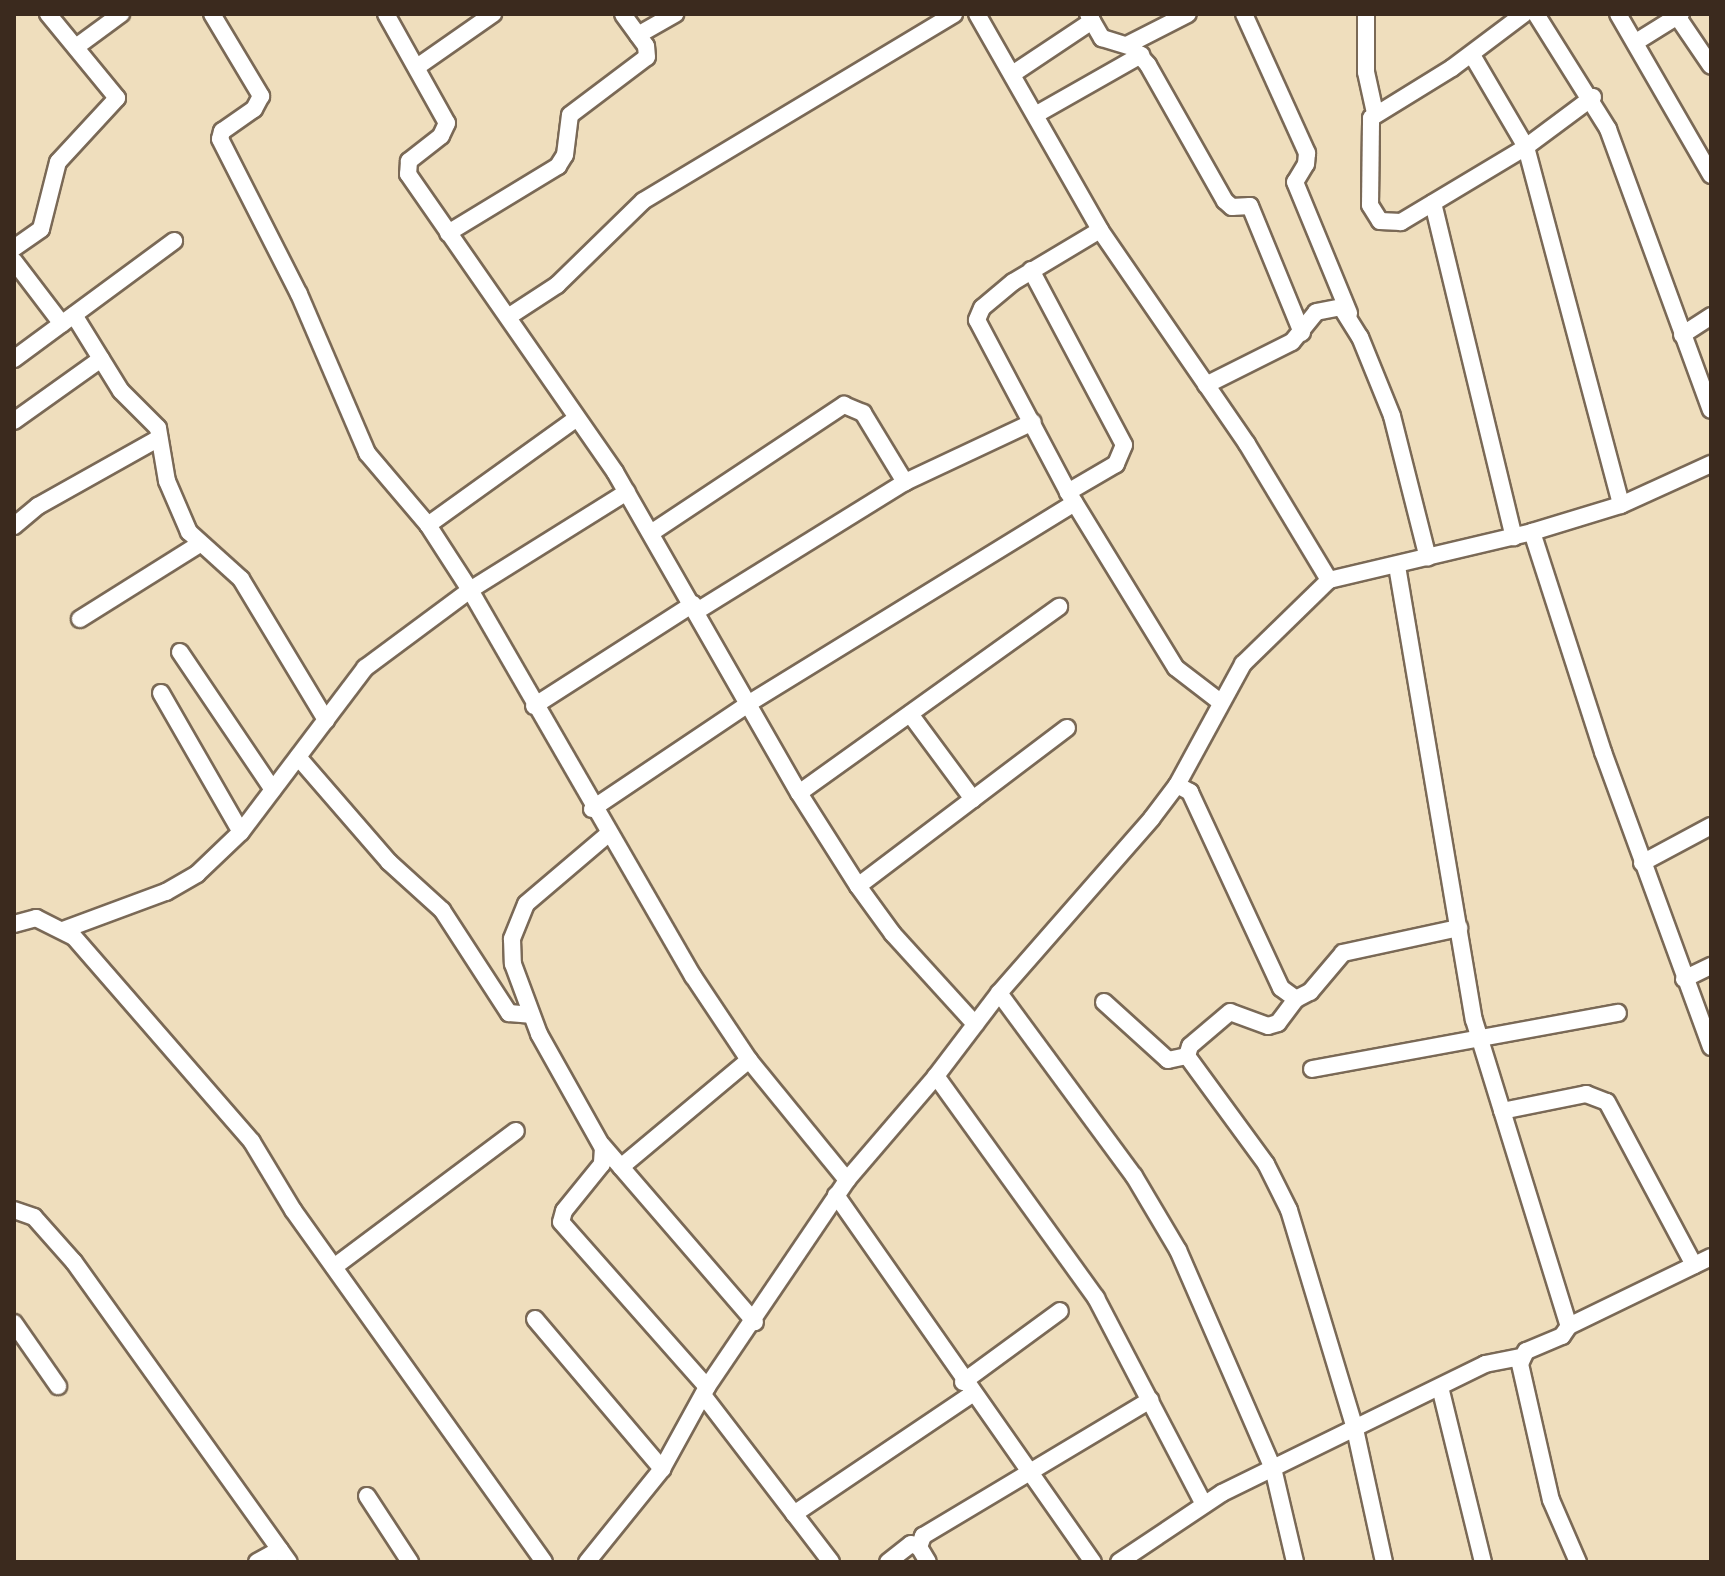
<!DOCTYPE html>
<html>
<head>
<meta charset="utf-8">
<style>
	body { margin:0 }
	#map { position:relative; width:1725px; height:1576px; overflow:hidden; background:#efdebd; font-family:"Gochi Hand",sans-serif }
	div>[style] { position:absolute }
	.roads { filter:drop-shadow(2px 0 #7a6956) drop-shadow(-2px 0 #7a6956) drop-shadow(0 2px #7a6956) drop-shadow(0 -2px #7a6956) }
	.street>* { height:16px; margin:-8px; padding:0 8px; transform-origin:8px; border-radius:8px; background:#fff }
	span { translate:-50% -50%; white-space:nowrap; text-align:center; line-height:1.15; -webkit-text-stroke:8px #fcf5e5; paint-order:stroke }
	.frame { position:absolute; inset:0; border:16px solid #3b2a1e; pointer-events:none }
</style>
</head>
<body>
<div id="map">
	<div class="roads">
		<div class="street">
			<i style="left:212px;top:14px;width:96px;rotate:59.1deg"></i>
			<i style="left:261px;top:96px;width:15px;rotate:118deg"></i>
			<i style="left:254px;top:109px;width:39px;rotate:145deg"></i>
			<i style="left:222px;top:131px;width:8px;rotate:104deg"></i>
			<i style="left:220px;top:139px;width:174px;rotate:63deg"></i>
			<i style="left:299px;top:294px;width:173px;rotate:66.8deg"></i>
			<i style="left:367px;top:453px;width:94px;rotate:49.7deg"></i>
			<i style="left:428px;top:525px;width:77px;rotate:57.1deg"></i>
			<i style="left:470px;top:590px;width:446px;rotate:60deg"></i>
			<i style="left:693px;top:976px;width:101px;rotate:56.3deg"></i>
			<i style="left:749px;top:1060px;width:155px;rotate:50.8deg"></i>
			<i style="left:386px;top:14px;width:125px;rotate:60.8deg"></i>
			<i style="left:447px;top:123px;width:14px;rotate:115deg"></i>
			<i style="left:441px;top:136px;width:41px;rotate:142deg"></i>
			<i style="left:409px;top:161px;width:13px;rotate:94deg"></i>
			<i style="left:408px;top:174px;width:363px;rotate:55.2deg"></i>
			<i style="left:615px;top:472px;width:370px;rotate:60.2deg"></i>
			<i style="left:799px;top:793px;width:110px;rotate:57.6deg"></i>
			<i style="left:858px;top:886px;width:59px;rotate:53.9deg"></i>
			<i style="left:893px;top:934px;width:122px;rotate:47.7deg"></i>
			<i style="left:977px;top:14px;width:249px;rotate:60.3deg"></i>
			<i style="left:1100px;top:230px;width:260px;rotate:55.5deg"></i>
			<i style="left:1247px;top:444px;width:159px;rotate:58.9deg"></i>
			<i style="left:1088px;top:14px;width:28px;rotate:60deg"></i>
			<i style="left:1102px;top:38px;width:31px;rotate:17deg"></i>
			<i style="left:1132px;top:47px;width:24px;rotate:48deg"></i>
			<i style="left:1148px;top:65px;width:156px;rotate:60.5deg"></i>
			<i style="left:1225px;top:201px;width:9px;rotate:41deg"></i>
			<i style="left:1232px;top:207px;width:18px;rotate:-3deg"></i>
			<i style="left:1250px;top:206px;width:137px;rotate:67.7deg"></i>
			<i style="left:1244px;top:14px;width:153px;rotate:65.6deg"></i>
			<i style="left:1307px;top:153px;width:11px;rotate:95deg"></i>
			<i style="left:1306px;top:164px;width:21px;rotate:121deg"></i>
			<i style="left:1295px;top:182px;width:142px;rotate:67.6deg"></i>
			<i style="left:1366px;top:14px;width:58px;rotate:90deg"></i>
			<i style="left:1366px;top:72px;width:42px;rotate:77.6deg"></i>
			<i style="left:1536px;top:14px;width:136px;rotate:57.9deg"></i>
			<i style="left:1608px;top:129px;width:299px;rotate:69.9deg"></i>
			<i style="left:1618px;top:14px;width:186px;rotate:60deg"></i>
			<i style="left:1677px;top:16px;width:60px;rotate:55.8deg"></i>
			<i style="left:638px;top:35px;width:43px;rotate:-29.6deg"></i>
			<i style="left:1636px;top:42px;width:53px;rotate:-31.9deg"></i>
			<i style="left:1127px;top:45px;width:68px;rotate:-26.9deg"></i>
			<i style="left:76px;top:47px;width:56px;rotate:-36.3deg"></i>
			<i style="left:1472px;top:55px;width:107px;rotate:59.6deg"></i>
			<i style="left:1526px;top:147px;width:146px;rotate:149deg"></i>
			<i style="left:1401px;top:222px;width:21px;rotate:-177deg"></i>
			<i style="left:1380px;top:221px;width:19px;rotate:-122deg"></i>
			<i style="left:1370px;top:205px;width:87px;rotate:-89.3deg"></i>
			<i style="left:1371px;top:118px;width:95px;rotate:-31.7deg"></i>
			<i style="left:1452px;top:68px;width:90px;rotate:-36.9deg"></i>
			<i style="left:417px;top:67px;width:93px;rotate:-34.9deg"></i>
			<i style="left:1014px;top:73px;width:94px;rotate:-33.7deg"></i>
			<i style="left:1593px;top:97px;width:84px;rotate:143.3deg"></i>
			<i style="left:1526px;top:147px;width:370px;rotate:75.1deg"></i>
			<i style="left:1037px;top:114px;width:120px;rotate:-29.6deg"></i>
			<i style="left:1433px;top:203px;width:344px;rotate:76.4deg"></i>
			<i style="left:1100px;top:230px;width:101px;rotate:149.1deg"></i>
			<i style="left:1013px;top:282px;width:40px;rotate:140deg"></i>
			<i style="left:982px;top:308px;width:13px;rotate:113deg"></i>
			<i style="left:977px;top:320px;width:195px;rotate:62.1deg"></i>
			<i style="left:1068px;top:492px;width:206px;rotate:58.5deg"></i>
			<i style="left:1176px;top:668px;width:54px;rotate:37.5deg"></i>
			<i style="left:448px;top:233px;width:129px;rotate:-31.3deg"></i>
			<i style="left:558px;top:166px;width:13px;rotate:-58deg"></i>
			<i style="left:565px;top:155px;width:40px;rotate:-82.9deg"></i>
			<i style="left:570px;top:115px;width:96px;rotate:-37deg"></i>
			<i style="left:647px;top:57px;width:11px;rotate:-95deg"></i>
			<i style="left:646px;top:46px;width:39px;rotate:-126deg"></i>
			<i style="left:14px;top:248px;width:33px;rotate:-35deg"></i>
			<i style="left:41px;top:229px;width:69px;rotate:-75.8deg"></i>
			<i style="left:58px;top:162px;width:87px;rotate:-47.3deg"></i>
			<i style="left:117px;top:98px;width:109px;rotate:-129.4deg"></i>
			<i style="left:14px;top:261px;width:79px;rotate:52.7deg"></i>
			<i style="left:1031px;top:270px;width:198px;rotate:62deg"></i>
			<i style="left:1124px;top:445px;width:21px;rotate:113deg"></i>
			<i style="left:1116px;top:464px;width:56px;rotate:149.7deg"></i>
			<i style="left:74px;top:315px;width:89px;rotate:58.3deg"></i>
			<i style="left:121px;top:391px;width:52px;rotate:45deg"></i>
			<i style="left:158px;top:428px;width:54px;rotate:80.4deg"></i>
			<i style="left:167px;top:481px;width:56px;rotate:66.7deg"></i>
			<i style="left:189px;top:532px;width:70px;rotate:42.1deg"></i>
			<i style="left:241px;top:579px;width:165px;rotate:58.9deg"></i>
			<i style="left:508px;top:317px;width:59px;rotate:-33.1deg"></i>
			<i style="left:557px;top:285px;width:120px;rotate:-44.3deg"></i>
			<i style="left:643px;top:201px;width:363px;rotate:-31deg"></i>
			<i style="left:1682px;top:335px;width:35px;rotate:-33deg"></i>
			<i style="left:14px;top:359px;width:199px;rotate:-36.4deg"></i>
			<i style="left:1206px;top:385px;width:96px;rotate:-26.6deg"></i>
			<i style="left:1292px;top:342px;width:38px;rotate:-51deg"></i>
			<i style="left:1316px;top:312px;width:25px;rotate:-11deg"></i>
			<i style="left:1341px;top:307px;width:36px;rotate:58deg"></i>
			<i style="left:1360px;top:337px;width:85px;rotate:67.9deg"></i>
			<i style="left:1392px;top:416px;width:146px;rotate:75.8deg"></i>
			<i style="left:14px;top:421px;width:107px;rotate:-35.5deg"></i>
			<i style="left:428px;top:525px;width:183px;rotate:-35.7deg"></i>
			<i style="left:14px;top:526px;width:31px;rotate:-40deg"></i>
			<i style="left:38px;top:506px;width:139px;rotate:-29.3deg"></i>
			<i style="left:1532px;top:532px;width:231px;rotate:72.1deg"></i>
			<i style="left:1603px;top:752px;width:314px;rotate:69.9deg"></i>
			<i style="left:651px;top:533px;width:232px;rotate:-33.6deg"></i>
			<i style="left:844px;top:405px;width:21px;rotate:23deg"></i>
			<i style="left:863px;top:413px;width:81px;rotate:58.7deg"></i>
			<i style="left:1397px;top:566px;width:460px;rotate:80.4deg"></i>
			<i style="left:1474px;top:1020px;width:320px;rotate:72.8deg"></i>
			<i style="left:1569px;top:1326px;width:12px;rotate:125deg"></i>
			<i style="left:1562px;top:1336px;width:39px;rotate:157deg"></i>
			<i style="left:1526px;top:1351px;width:14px;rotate:115deg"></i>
			<i style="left:1520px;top:1364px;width:139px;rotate:77.2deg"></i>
			<i style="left:1551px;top:1500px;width:68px;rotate:66.5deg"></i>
			<i style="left:697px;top:611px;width:245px;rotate:-31.8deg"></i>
			<i style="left:905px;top:482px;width:141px;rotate:-25.1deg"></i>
			<i style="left:80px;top:619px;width:139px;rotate:-32.1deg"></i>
			<i style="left:180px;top:652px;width:166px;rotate:56deg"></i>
			<i style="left:161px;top:693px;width:160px;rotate:60.1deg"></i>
			<i style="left:534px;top:706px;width:189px;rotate:-32.7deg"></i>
			<i style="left:910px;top:714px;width:106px;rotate:53.5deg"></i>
			<i style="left:298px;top:757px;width:139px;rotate:49.1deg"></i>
			<i style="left:389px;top:862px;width:72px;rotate:42.2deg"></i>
			<i style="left:442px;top:910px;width:123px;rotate:57deg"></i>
			<i style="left:509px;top:1013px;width:21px;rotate:5deg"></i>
			<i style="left:1177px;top:785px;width:15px;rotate:28deg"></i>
			<i style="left:1190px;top:792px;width:216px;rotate:65.1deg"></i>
			<i style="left:1281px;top:988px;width:19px;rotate:36deg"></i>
			<i style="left:1296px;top:999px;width:16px;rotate:-27deg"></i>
			<i style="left:1310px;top:992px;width:51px;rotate:-49.8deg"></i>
			<i style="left:1343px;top:953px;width:119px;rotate:-12.2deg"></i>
			<i style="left:799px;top:793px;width:320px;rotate:-35.6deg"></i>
			<i style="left:592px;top:809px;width:192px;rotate:-33.9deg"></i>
			<i style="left:751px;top:702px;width:380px;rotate:-31.6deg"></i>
			<i style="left:607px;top:835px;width:106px;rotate:139.6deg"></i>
			<i style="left:526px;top:904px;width:38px;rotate:112deg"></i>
			<i style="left:512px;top:939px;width:25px;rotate:88deg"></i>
			<i style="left:513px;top:964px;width:75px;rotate:69.6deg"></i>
			<i style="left:539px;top:1034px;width:131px;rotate:60.7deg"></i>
			<i style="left:603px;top:1148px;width:16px;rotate:94deg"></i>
			<i style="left:602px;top:1164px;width:60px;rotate:129deg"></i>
			<i style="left:564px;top:1211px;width:11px;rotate:105deg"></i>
			<i style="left:561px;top:1222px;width:220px;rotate:48.5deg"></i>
			<i style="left:1642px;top:863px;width:78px;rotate:-28.2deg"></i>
			<i style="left:858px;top:886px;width:262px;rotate:-37.1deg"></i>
			<i style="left:14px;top:924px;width:23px;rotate:-15deg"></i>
			<i style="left:36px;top:918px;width:42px;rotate:26.6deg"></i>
			<i style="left:74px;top:937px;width:271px;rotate:49deg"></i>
			<i style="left:252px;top:1142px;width:79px;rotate:58.9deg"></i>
			<i style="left:293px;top:1210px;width:432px;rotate:54.5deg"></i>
			<i style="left:63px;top:930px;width:110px;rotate:-20.3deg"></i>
			<i style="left:166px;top:892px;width:36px;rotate:-30deg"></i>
			<i style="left:197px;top:874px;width:61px;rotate:-43.7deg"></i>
			<i style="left:241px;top:832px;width:206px;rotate:-52.9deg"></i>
			<i style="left:365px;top:668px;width:131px;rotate:-36.6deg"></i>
			<i style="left:470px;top:590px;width:185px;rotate:-32deg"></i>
			<i style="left:1684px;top:979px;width:30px;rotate:-26deg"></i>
			<i style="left:999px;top:993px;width:227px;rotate:53.6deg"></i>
			<i style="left:1134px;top:1176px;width:86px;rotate:59.3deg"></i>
			<i style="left:1178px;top:1250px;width:238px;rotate:66.5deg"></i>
			<i style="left:1273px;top:1468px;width:97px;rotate:76.8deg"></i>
			<i style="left:1296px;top:999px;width:30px;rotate:127deg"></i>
			<i style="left:1278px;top:1023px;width:10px;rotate:163deg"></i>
			<i style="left:1268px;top:1026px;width:40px;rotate:-159.8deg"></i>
			<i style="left:1230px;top:1012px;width:52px;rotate:139.6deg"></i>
			<i style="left:1190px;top:1046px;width:10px;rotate:107deg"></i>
			<i style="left:1187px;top:1056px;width:134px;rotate:53.8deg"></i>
			<i style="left:1266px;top:1164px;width:51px;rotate:63.4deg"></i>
			<i style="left:1289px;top:1210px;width:229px;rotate:73.2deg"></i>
			<i style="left:1355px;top:1429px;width:136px;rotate:77.7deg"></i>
			<i style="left:1104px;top:1002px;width:86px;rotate:42.2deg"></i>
			<i style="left:1168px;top:1060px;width:19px;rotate:-12deg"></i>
			<i style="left:1312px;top:1069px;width:311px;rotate:-10.4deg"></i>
			<i style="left:936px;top:1076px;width:274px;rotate:54.2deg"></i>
			<i style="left:1096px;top:1298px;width:233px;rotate:62.4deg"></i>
			<i style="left:1502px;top:1111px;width:86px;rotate:-11.4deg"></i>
			<i style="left:1586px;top:1094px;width:22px;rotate:21deg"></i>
			<i style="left:1607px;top:1102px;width:185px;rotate:61.9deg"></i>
			<i style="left:602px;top:1145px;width:234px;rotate:49.2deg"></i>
			<i style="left:621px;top:1167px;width:167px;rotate:-39.9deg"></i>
			<i style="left:836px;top:1195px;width:448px;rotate:55deg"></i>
			<i style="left:14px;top:1210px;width:21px;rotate:19deg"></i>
			<i style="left:34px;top:1217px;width:60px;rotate:48.4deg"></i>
			<i style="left:74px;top:1262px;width:369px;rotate:54.4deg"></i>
			<i style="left:334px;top:1267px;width:227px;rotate:-36.8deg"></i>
			<i style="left:535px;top:1319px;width:197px;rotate:49.7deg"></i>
			<i style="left:14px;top:1323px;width:77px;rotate:55.1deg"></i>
			<i style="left:1569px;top:1326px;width:158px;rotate:-25.9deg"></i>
			<i style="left:963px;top:1382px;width:120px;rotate:-36.2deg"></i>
			<i style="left:1440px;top:1387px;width:180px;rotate:76.2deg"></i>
			<i style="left:703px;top:1395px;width:210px;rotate:52.5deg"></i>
			<i style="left:367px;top:1496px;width:79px;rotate:56.9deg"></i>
			<i style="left:794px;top:1514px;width:215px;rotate:-34deg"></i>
			<i style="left:919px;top:1547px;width:12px;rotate:-70deg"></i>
			<i style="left:923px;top:1536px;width:265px;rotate:-30.9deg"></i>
			<i style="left:257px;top:1562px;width:26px;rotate:-29deg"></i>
			<i style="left:587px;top:1562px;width:119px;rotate:-51.1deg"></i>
			<i style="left:662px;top:1469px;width:94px;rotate:-61.2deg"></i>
			<i style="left:707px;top:1387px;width:250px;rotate:-55.9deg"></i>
			<i style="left:847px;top:1180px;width:137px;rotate:-49.4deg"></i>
			<i style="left:936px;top:1076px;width:104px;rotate:-52.8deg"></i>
			<i style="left:999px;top:993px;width:232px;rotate:-48.8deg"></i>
			<i style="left:1152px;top:818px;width:41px;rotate:-52.9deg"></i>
			<i style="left:1177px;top:785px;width:138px;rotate:-61.4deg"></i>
			<i style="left:1243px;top:664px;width:120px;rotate:-44.3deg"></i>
			<i style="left:1329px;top:580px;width:209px;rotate:-13.3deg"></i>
			<i style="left:1532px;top:532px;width:93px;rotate:-16.9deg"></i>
			<i style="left:1621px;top:505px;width:99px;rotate:-24.5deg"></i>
			<i style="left:888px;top:1562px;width:29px;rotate:-38deg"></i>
			<i style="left:911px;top:1544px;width:9px;rotate:21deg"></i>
			<i style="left:919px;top:1547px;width:17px;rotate:59deg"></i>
			<i style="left:1119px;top:1562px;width:124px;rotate:-33.8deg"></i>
			<i style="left:1222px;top:1493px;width:293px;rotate:-26.1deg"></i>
			<i style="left:1485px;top:1364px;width:37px;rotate:-11deg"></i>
		</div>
	</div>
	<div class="frame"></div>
</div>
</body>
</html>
